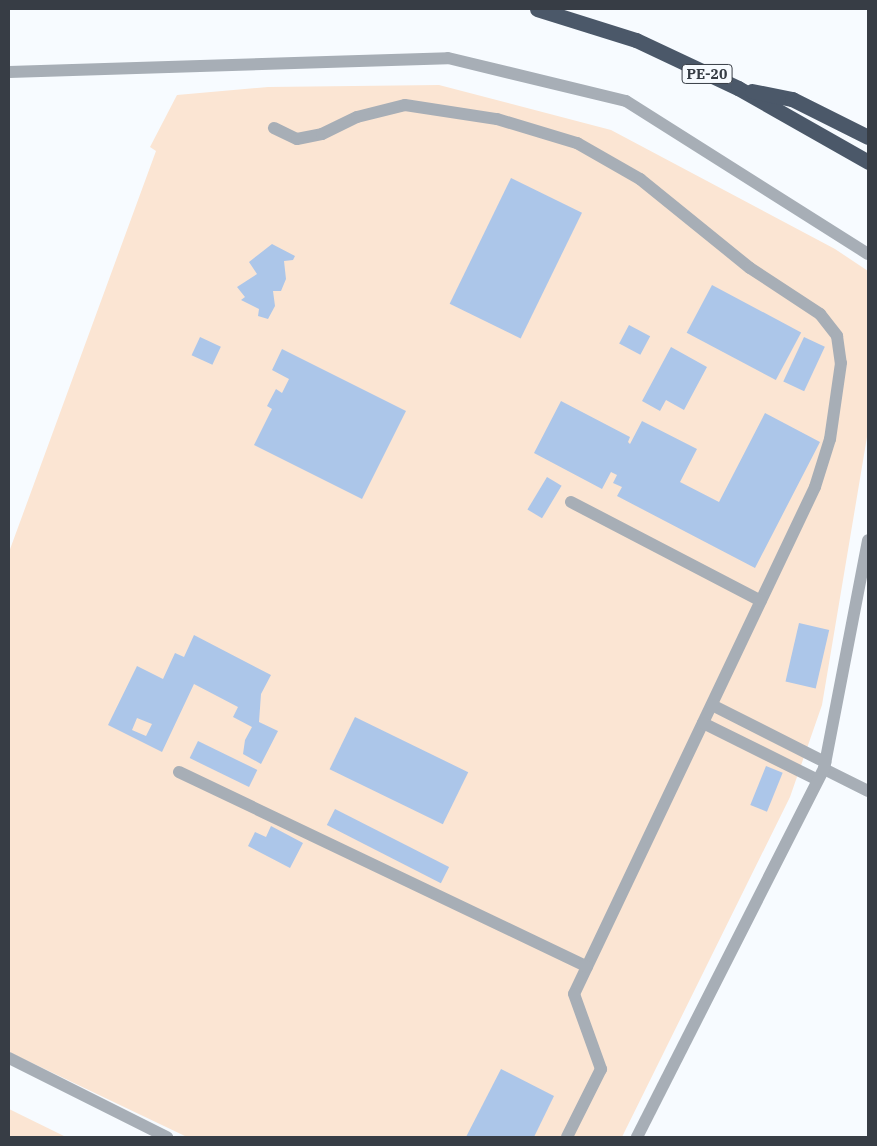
<!DOCTYPE html>
<html>
<head>
<meta charset="utf-8">
<style>
	body { margin:0 }
	#map { position:relative; width:877px; height:1146px; overflow:hidden; background:#f7fbff; font-family:"IBM Plex Serif",serif }
	div>[style] { position:absolute }
	.green>* { inset:0; background:#fbe5d3 }
	.building>* { inset:0; background:#acc6e9; transform-origin:0 0 }
	.minor>* { height:12px; margin:-6px; padding:0 6px; transform-origin:6px; border-radius:6px; background:#a7aeb6 }
	.highway>* { height:15px; margin:-7.5px; padding:0 7.5px; transform-origin:7.5px; border-radius:7.5px; background:#4b5869 }
	span { translate:-50% -50%; white-space:nowrap; text-align:center; line-height:1.15; -webkit-text-stroke:4px #f7fbff; paint-order:stroke }
	.shield-label span { padding:1px 4px; background:#f7fbff; border:1px solid; border-radius:4px; -webkit-text-stroke-width:0 }
	.shield-label { font-size:14px; color:#373d45; font-weight:700 }
	.frame { position:absolute; inset:0; border:10px solid #373d45; pointer-events:none }
</style>
</head>
<body>
<div id="map">
	<div class="green">
		<i style="clip-path:polygon(439px 85px,611px 130px,835px 249px,868px 271px,868px 431px,822px 705px,790px 797px,622px 1137px,187px 1137px,9px 1052px,9px 552px,156px 151px,150px 147px,177px 95px,268px 87px)"></i>
		<i style="clip-path:polygon(9px 1109px,66px 1137px,9px 1137px)"></i>
	</div>
	<div class="building">
		<i style="left:511px;top:178px;width:79px;height:140px;rotate:26deg"></i>
		<i style="clip-path:polygon(272px 244px,295px 256px,293px 260px,284px 261px,286px 279px,281px 291px,273px 291px,275px 306px,268px 319px,258px 316px,259px 309px,241px 300px,245px 297px,237px 287px,257px 274px,249px 262px)"></i>
		<i style="left:712px;top:285px;width:101px;height:54px;rotate:28deg"></i>
		<i style="left:629px;top:325px;width:24px;height:21px;rotate:28deg"></i>
		<i style="left:200px;top:337px;width:23px;height:20px;rotate:25deg"></i>
		<i style="left:804px;top:337px;width:23px;height:49px;rotate:25deg"></i>
		<i style="clip-path:polygon(671px 347px,707px 367px,684px 410px,666px 400px,660px 411px,642px 401px)"></i>
		<i style="clip-path:polygon(282px 349px,406px 411px,362px 499px,254px 445px,272px 409px,267px 406px,276px 389px,282px 393px,289px 379px,272px 370px)"></i>
		<i style="clip-path:polygon(561px 401px,630px 437px,628px 442px,630px 444px,642px 421px,697px 449px,680px 482px,719px 502px,765px 413px,820px 442px,755px 568px,617px 496px,622px 487px,613px 483px,617px 475px,611px 472px,602px 489px,534px 453px)"></i>
		<i style="left:547px;top:477px;width:17px;height:38px;rotate:31deg"></i>
		<i style="left:799px;top:623px;width:31px;height:60px;rotate:13deg"></i>
		<i style="clip-path:polygon(evenodd,194px 635px,271px 675px,261px 694px,259px 722px,278px 731px,261px 764px,243px 754px,245px 740px,252px 727px,233px 717px,238px 707px,194px 684px,162px 752px,108px 725px,137px 666px,163px 679px,175px 653px,184px 657px,194px 635px,137px 718px,152px 724px,146px 736px,132px 730px,137px 718px)"></i>
		<i style="left:355px;top:717px;width:126px;height:58px;rotate:26deg"></i>
		<i style="left:198px;top:741px;width:66px;height:19px;rotate:26deg"></i>
		<i style="left:766px;top:766px;width:18px;height:42px;rotate:22deg"></i>
		<i style="left:335px;top:809px;width:128px;height:18px;rotate:27deg"></i>
		<i style="clip-path:polygon(271px 826px,303px 843px,290px 868px,248px 846px,255px 832px,266px 837px)"></i>
		<i style="clip-path:polygon(501px 1069px,554px 1096px,534px 1137px,466px 1137px)"></i>
	</div>
	<div class="minor">
		<i style="left:9px;top:72px;width:439px;rotate:-1.8deg"></i>
		<i style="left:448px;top:58px;width:183px;rotate:13.6deg"></i>
		<i style="left:626px;top:101px;width:286px;rotate:32.3deg"></i>
		<i style="left:274px;top:128px;width:25px;rotate:26deg"></i>
		<i style="left:297px;top:139px;width:25px;rotate:-11deg"></i>
		<i style="left:322px;top:134px;width:39px;rotate:-26deg"></i>
		<i style="left:357px;top:117px;width:49px;rotate:-14deg"></i>
		<i style="left:405px;top:105px;width:93px;rotate:8.7deg"></i>
		<i style="left:497px;top:119px;width:84px;rotate:16.7deg"></i>
		<i style="left:577px;top:143px;width:73px;rotate:29.7deg"></i>
		<i style="left:640px;top:179px;width:141px;rotate:39deg"></i>
		<i style="left:750px;top:268px;width:84px;rotate:33.3deg"></i>
		<i style="left:820px;top:314px;width:28px;rotate:52deg"></i>
		<i style="left:837px;top:336px;width:27px;rotate:82deg"></i>
		<i style="left:841px;top:363px;width:77px;rotate:98.2deg"></i>
		<i style="left:830px;top:439px;width:50px;rotate:107.4deg"></i>
		<i style="left:815px;top:487px;width:561px;rotate:115.42deg"></i>
		<i style="left:574px;top:994px;width:80px;rotate:70.2deg"></i>
		<i style="left:601px;top:1069px;width:76px;rotate:116.6deg"></i>
		<i style="left:571px;top:502px;width:214px;rotate:27.5deg"></i>
		<i style="left:712px;top:705px;width:127px;rotate:26.8deg"></i>
		<i style="left:703px;top:723px;width:128px;rotate:26.4deg"></i>
		<i style="left:824px;top:769px;width:49px;rotate:26.6deg"></i>
		<i style="left:179px;top:772px;width:452px;rotate:25.5deg"></i>
		<i style="left:9px;top:1058px;width:177px;rotate:26.6deg"></i>
		<i style="left:637px;top:1137px;width:413px;rotate:-63.1deg"></i>
		<i style="left:824px;top:769px;width:233px;rotate:-79.1deg"></i>
	</div>
	<div class="highway">
		<i style="left:537px;top:9px;width:104px;rotate:17.4deg"></i>
		<i style="left:636px;top:40px;width:113px;rotate:25.2deg"></i>
		<i style="left:738px;top:88px;width:150px;rotate:29.6deg"></i>
		<i style="left:752px;top:91px;width:41px;rotate:11.3deg"></i>
		<i style="left:792px;top:99px;width:85px;rotate:26.6deg"></i>
	</div>
	<div class="shield-label">
		<span style="left:707px;top:74px">PE-20</span>
	</div>
	<div class="frame"></div>
</div>
</body>
</html>
